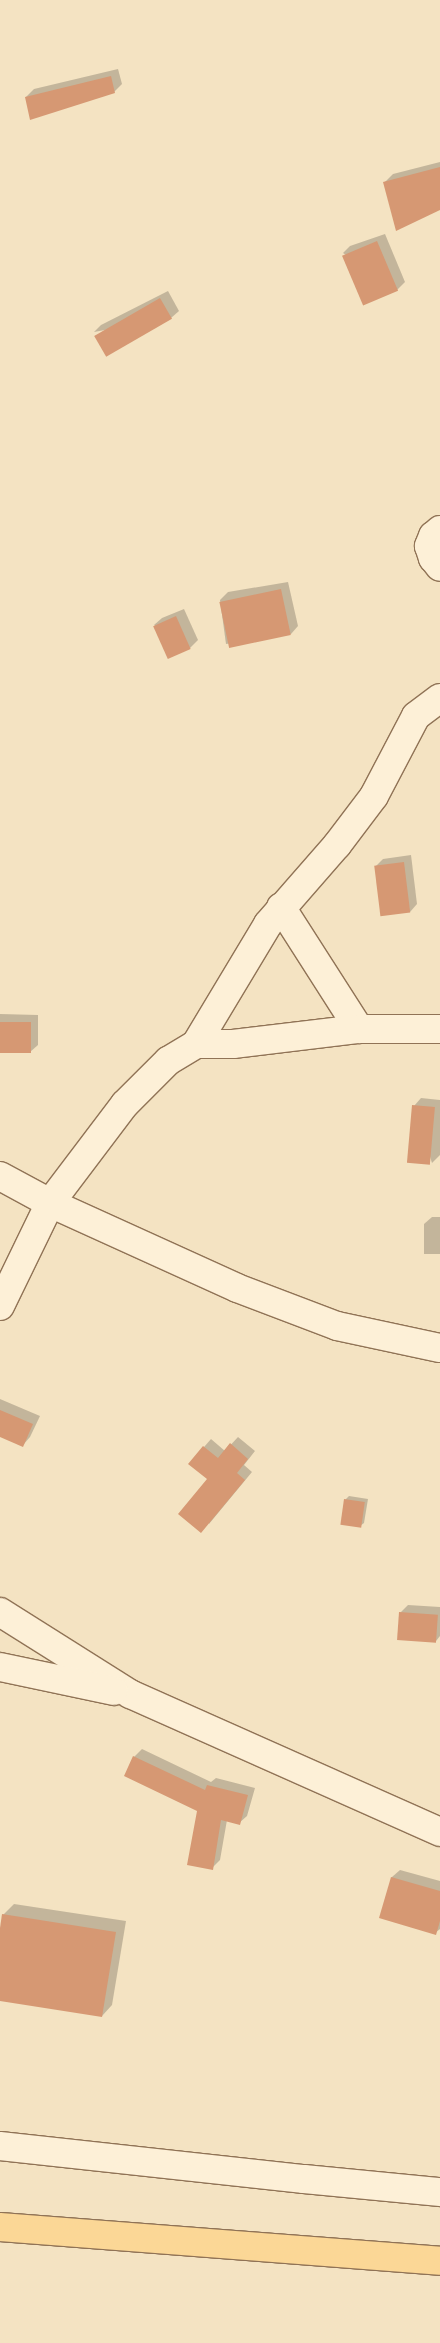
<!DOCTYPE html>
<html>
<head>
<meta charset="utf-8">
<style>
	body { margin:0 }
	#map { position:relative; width:440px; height:2343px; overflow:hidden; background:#f4e3c2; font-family:"IBM Plex Serif",serif }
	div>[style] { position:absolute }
	.shadow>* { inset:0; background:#0003 }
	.building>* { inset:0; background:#d69873; transform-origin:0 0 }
	.roads { filter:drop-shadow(1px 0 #907356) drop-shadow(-1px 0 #907356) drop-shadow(0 1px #907356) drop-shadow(0 -1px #907356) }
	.minor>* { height:28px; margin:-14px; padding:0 14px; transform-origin:14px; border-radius:14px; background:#fdf0d7 }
	.major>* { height:28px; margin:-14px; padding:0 14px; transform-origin:14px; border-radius:14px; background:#fbd796 }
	span { translate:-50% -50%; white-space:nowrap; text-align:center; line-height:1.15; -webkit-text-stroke:4px #faedd3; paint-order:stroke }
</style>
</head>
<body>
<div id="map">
	<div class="shadow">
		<i style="clip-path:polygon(118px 69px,122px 84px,114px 92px,26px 97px,34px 89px)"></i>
		<i style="clip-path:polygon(440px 162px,440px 208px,385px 182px,393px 174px)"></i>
		<i style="clip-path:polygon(385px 234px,405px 282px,397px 290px,343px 253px,350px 246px)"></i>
		<i style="clip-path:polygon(168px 291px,179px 311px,171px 318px,94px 332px,101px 325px)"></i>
		<i style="clip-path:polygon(288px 582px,298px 626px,291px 634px,226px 644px,220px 600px,228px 592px)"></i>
		<i style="clip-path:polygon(184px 609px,198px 640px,190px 648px,154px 625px,162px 618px)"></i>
		<i style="clip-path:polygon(411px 855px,417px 904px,410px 912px,375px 867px,383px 859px)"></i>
		<i style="clip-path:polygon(0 1014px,38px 1015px,38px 1045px,30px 1052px,0 1052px)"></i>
		<i style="clip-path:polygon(421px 1098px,440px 1100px,440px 1155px,432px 1163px,414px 1106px)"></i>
		<i style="clip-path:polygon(432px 1217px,440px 1217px,440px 1254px,424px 1254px,424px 1224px)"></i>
		<i style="clip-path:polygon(0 1399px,40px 1416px,30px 1437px,23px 1445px,0 1435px)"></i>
		<i style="clip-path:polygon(238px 1437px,255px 1451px,244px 1465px,252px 1472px,209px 1524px,209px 1479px,204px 1447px,211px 1439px,225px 1451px)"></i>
		<i style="clip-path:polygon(349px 1496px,368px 1499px,364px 1523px,360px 1526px,345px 1500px)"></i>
		<i style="clip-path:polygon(408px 1605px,440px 1607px,440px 1636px,436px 1641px,400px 1613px)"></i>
		<i style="clip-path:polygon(142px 1749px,211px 1782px,216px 1778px,255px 1788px,247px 1816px,239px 1823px,227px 1820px,220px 1860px,212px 1868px,198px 1810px,134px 1757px)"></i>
		<i style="clip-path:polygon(400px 1870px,440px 1881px,440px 1929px,435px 1933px,380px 1917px,392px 1877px)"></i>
		<i style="clip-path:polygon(14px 1904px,126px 1921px,112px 2005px,102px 2016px,0 2000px,0 1937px,3px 1915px)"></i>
	</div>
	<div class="building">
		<i style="clip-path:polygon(111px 76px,115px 93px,30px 120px,25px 97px)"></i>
		<i style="clip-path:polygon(440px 167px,440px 210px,396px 231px,383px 182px)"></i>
		<i style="left:377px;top:241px;width:54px;height:38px;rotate:67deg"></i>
		<i style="left:160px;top:298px;width:24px;height:76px;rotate:60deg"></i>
		<i style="left:281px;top:589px;width:47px;height:63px;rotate:78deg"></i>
		<i style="left:176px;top:616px;width:36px;height:25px;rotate:66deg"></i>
		<i style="left:404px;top:862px;width:51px;height:30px;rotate:83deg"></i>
		<i style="left:0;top:1022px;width:31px;height:31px"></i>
		<i style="left:412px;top:1105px;width:23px;height:58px;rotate:5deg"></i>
		<i style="clip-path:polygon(0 1410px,33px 1424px,23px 1447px,0 1437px)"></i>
		<i style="clip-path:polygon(230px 1443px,248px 1459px,237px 1473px,245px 1480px,201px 1533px,178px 1514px,207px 1479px,188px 1464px,203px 1446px,218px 1458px)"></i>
		<i style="left:344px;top:1499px;width:21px;height:26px;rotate:8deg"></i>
		<i style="left:399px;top:1612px;width:39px;height:28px;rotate:4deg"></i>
		<i style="clip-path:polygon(133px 1756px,205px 1790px,207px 1785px,248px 1795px,240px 1825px,221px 1820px,213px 1870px,187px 1865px,197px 1811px,124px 1776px)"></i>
		<i style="clip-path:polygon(391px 1877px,440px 1891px,440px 1921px,436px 1935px,379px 1918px)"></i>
		<i style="clip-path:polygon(2px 1914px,116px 1932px,102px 2017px,0 2001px,0 1928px)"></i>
	</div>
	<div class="roads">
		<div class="minor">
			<i style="left:440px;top:530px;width:9px;rotate:139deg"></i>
			<i style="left:433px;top:536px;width:11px;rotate:112deg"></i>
			<i style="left:429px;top:546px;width:13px;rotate:72deg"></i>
			<i style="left:433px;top:558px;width:11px;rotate:52deg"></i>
			<i style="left:281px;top:907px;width:145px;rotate:57.4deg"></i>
			<i style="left:196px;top:1044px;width:140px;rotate:-59deg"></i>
			<i style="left:268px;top:924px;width:105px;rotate:-48.9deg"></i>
			<i style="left:337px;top:845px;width:61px;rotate:-52.9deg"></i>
			<i style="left:374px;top:796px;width:90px;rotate:-62.3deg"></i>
			<i style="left:416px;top:716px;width:30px;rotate:-37deg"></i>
			<i style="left:0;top:1176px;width:57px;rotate:28.4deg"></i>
			<i style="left:50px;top:1203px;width:205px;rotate:24.4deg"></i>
			<i style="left:237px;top:1288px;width:107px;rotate:20.8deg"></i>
			<i style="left:337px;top:1326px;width:105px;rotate:12.1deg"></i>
			<i style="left:0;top:1306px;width:114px;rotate:-64.1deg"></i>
			<i style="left:50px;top:1203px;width:124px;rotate:-52.9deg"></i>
			<i style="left:125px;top:1104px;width:61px;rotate:-45deg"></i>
			<i style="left:168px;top:1061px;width:33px;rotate:-31deg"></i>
			<i style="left:196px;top:1044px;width:37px"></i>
			<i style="left:233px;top:1044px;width:127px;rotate:-6.8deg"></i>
			<i style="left:359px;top:1029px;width:81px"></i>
			<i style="left:0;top:1612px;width:154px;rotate:32.2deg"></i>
			<i style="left:130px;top:1694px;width:339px;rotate:24deg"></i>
			<i style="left:0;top:1667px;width:116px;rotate:11.9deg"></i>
			<i style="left:0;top:2146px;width:306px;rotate:6.2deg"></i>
			<i style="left:304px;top:2179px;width:137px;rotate:5.5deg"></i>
		</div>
		<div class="major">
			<i style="left:0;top:2227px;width:441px;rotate:4.4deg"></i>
		</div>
	</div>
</div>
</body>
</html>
